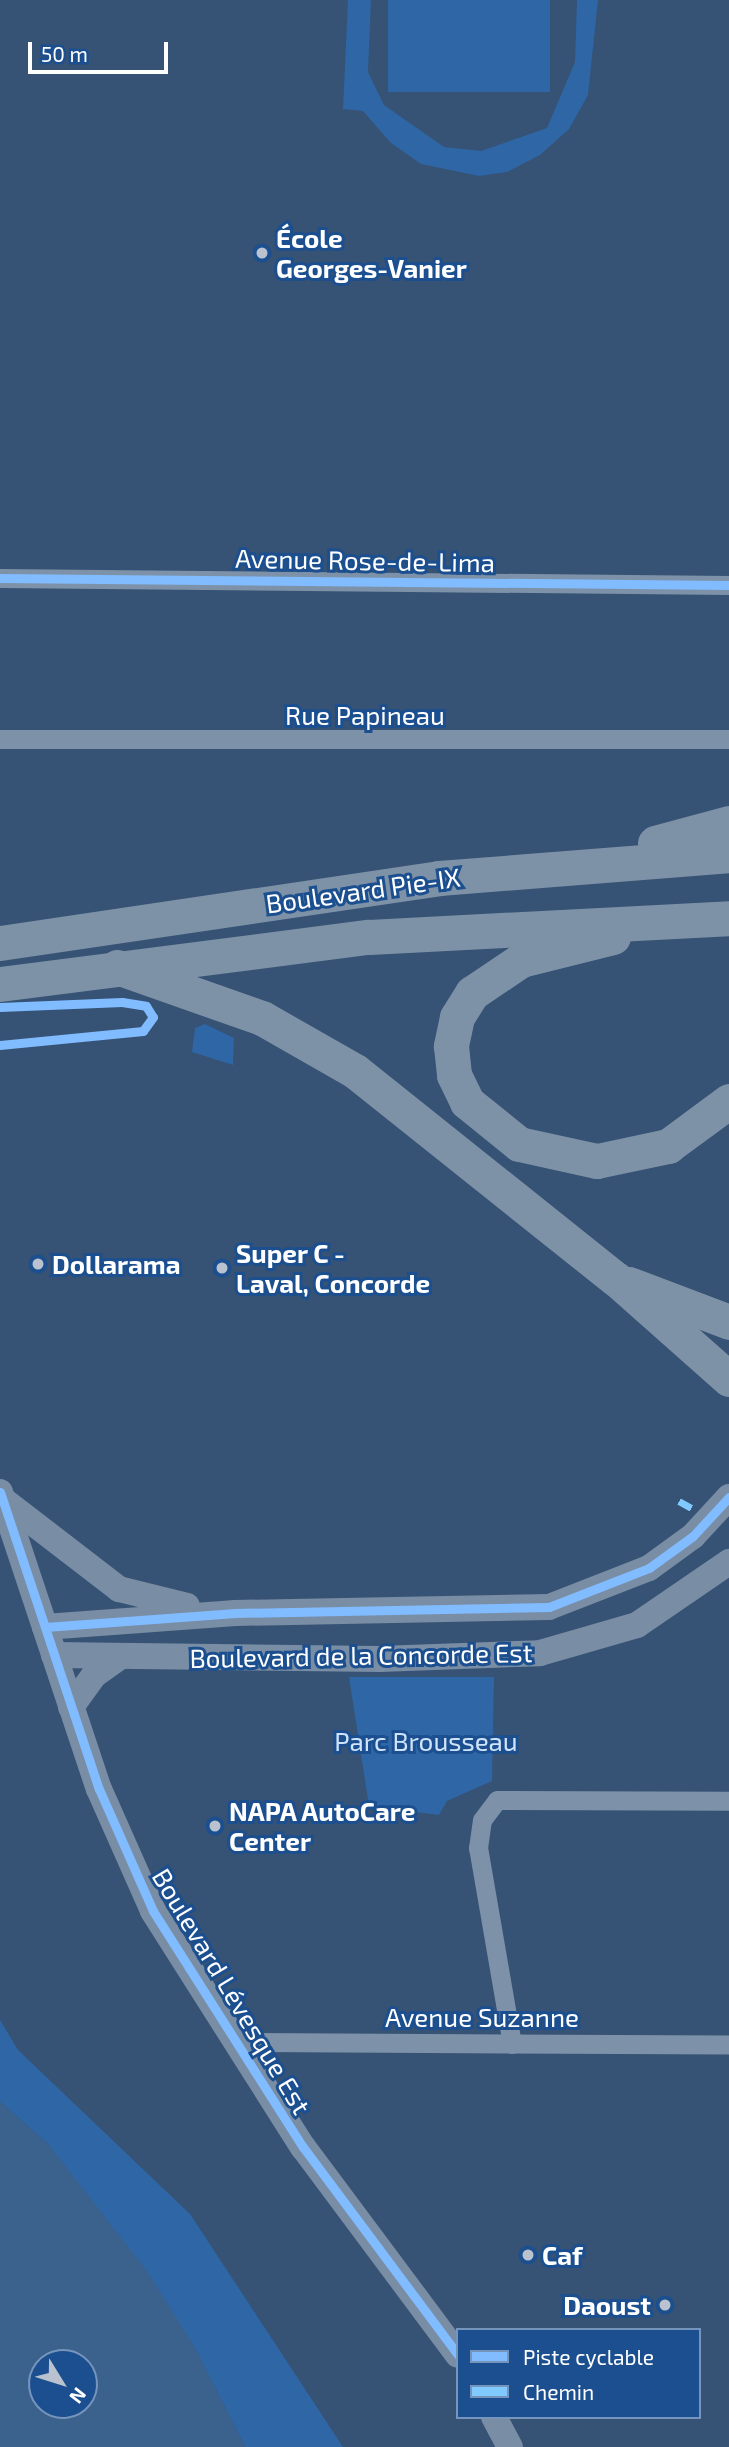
<!DOCTYPE html>
<html>
<head>
<meta charset="utf-8">
<style>
	body { margin:0 }
	#map { position:relative; width:729px; height:2447px; overflow:hidden; background:#365274; font-family:"Exo 2",sans-serif }
	div>[style] { position:absolute }
	.green>* { inset:0; background:#2f66a5; transform-origin:0 0 }
	.water>* { inset:0; background:#3b618d }
	.street>* { height:19px; margin:-9.5px; padding:0 9.5px; transform-origin:9.5px; border-radius:9.5px; background:#7d92a8 }
	.secondary>* { height:26px; margin:-13px; padding:0 13px; transform-origin:13px; border-radius:13px; background:#798da4 }
	.highway>* { height:35px; margin:-17.5px; padding:0 17.5px; transform-origin:17.5px; border-radius:17.5px; background:#7e92a7 }
	.quiet>* { height:7px; margin-top:-3.5px; transform-origin:0; background:repeating-linear-gradient(90deg,#80caff 0 14px,transparent 0 21px) }
	.cycleway>* { height:9px; margin:-4.5px; padding:0 4.5px; transform-origin:4.5px; border-radius:4.5px; background:#80bcff }
	.dots>* { width:19px; height:19px; translate:-50% -50%; box-sizing:border-box; border:4px solid #1b4f8f; border-radius:50% }
	span { translate:-50% -50%; white-space:nowrap; text-align:center; line-height:1.15; -webkit-text-stroke:6px #1b4f8f; paint-order:stroke }
	.poi-label { font-size:26px; color:#fff; font-weight:700 }
	.left { translate:0 -50%; text-align:left }
	.right { translate:-100% -50%; text-align:right }
	.street-label { font-size:26px; color:#fff }
	.park-label { font-size:26px; color:#cfe3fa }
	.legend { position:absolute; left:456px; top:2328px; width:245px; height:91px; box-sizing:border-box; background:#1b4f8f; border:2px solid #7695bc; margin:0; padding:9px 12px; list-style:none; font-size:21px; color:#fff }
	.legend li { display:flex; align-items:center; gap:14px; height:35px }
	.legend b { width:35px; border:2px solid #7695bc }
	.north { position:absolute; left:28px; top:2349px; width:70px; height:70px; box-sizing:border-box; background:#1b4f8f; border:2px solid #7695bc; border-radius:50%; rotate:128deg; font-size:19px; font-weight:700; line-height:28px; text-align:center; color:#fff }
	.north::after { content:''; display:block; margin:auto; width:24px; height:32px; background:#b9c2ce; clip-path:polygon(50% 0,100% 100%,50% 72%,0 100%) }
	.scale { position:absolute; left:28px; top:42px; width:140px; height:32px; box-sizing:border-box; border:4px solid #fff; border-top:0; padding-left:9px; font-size:21px; line-height:24px; white-space:nowrap; color:#fff; -webkit-text-stroke:5px #1b4f8f; paint-order:stroke }
</style>
</head>
<body>
<div id="map">
	<div class="green">
		<i style="clip-path:polygon(348px 0,371px 0,368px 72px,384px 105px,444px 147px,481px 151px,547px 128px,575px 62px,577px 0,598px 0,588px 95px,569px 129px,540px 155px,507px 172px,479px 176px,421px 164px,391px 143px,363px 111px,343px 109px)"></i>
		<i style="left:388px;top:0;width:162px;height:92px"></i>
		<i style="clip-path:polygon(205px 1024px,234px 1038px,233px 1065px,192px 1052px,195px 1028px)"></i>
		<i style="clip-path:polygon(349px 1677px,494px 1677px,492px 1781px,447px 1801px,439px 1815px,369px 1806px)"></i>
		<i style="clip-path:polygon(0 2020px,18px 2050px,190px 2214px,343px 2447px,245px 2447px,193px 2344px,49px 2145px,0 2102px)"></i>
	</div>
	<div class="water">
		<i style="clip-path:polygon(evenodd,0 2102px,49px 2145px,146px 2270px,193px 2344px,245px 2447px,0 2447px,0 2102px,42px 2363px,84px 2363px,84px 2405px,42px 2405px,42px 2363px)"></i>
	</div>
	<div class="street">
		<i style="left:0;top:578px;width:729px;rotate:0.55deg"></i>
		<i style="left:0;top:739px;width:729px"></i>
		<i style="left:235px;top:2042px;width:494px;rotate:0.3deg"></i>
		<i style="left:512px;top:2044px;width:199px;rotate:-99.8deg"></i>
		<i style="left:478px;top:1848px;width:28px;rotate:-82deg"></i>
		<i style="left:482px;top:1820px;width:25px;rotate:-53deg"></i>
		<i style="left:497px;top:1800px;width:232px;rotate:0.2deg"></i>
	</div>
	<div class="secondary">
		<i style="left:0;top:1492px;width:313px;rotate:71.6deg"></i>
		<i style="left:99px;top:1789px;width:133px;rotate:66.1deg"></i>
		<i style="left:153px;top:1911px;width:280px;rotate:57.6deg"></i>
		<i style="left:303px;top:2147px;width:259px;rotate:53.3deg"></i>
		<i style="left:2px;top:1499px;width:148px;rotate:37.6deg"></i>
		<i style="left:119px;top:1589px;width:70px;rotate:14deg"></i>
		<i style="left:45px;top:1627px;width:191px;rotate:-4.2deg"></i>
		<i style="left:235px;top:1613px;width:314px;rotate:-1.1deg"></i>
		<i style="left:549px;top:1607px;width:107px;rotate:-21.3deg"></i>
		<i style="left:649px;top:1568px;width:54px;rotate:-36deg"></i>
		<i style="left:693px;top:1536px;width:53px;rotate:-47.3deg"></i>
		<i style="left:54px;top:1655px;width:326px;rotate:0.7deg"></i>
		<i style="left:380px;top:1659px;width:160px;rotate:-2.1deg"></i>
		<i style="left:540px;top:1653px;width:101px;rotate:-16.1deg"></i>
		<i style="left:637px;top:1625px;width:112px;rotate:-34.4deg"></i>
		<i style="left:71px;top:1707px;width:39px;rotate:-54deg"></i>
		<i style="left:94px;top:1675px;width:32px;rotate:-35deg"></i>
		<i style="left:494px;top:2417px;width:34px;rotate:62deg"></i>
	</div>
	<div class="highway">
		<i style="left:655px;top:843px;width:77px;rotate:-15.1deg"></i>
		<i style="left:613px;top:937px;width:95px;rotate:166deg"></i>
		<i style="left:521px;top:960px;width:59px;rotate:146deg"></i>
		<i style="left:472px;top:993px;width:28px;rotate:122deg"></i>
		<i style="left:457px;top:1017px;width:30px;rotate:102deg"></i>
		<i style="left:451px;top:1046px;width:29px;rotate:84deg"></i>
		<i style="left:454px;top:1075px;width:30px;rotate:64deg"></i>
		<i style="left:467px;top:1102px;width:67px;rotate:38.9deg"></i>
		<i style="left:519px;top:1144px;width:80px;rotate:12.3deg"></i>
		<i style="left:597px;top:1161px;width:73px;rotate:-11.9deg"></i>
		<i style="left:668px;top:1146px;width:76px;rotate:-36.4deg"></i>
		<i style="left:0;top:943px;width:444px;rotate:-8.4deg"></i>
		<i style="left:439px;top:878px;width:291px;rotate:-4.5deg"></i>
		<i style="left:117px;top:967px;width:154px;rotate:19.4deg"></i>
		<i style="left:262px;top:1018px;width:107px;rotate:29.7deg"></i>
		<i style="left:355px;top:1071px;width:334px;rotate:38.6deg"></i>
		<i style="left:616px;top:1279px;width:151px;rotate:41.5deg"></i>
		<i style="left:0;top:984px;width:372px;rotate:-7.3deg"></i>
		<i style="left:369px;top:937px;width:361px;rotate:-3deg"></i>
		<i style="left:629px;top:1284px;width:107px;rotate:20.8deg"></i>
	</div>
	<div class="quiet">
		<i style="left:679px;top:1501px;width:18px;rotate:29deg"></i>
	</div>
	<div class="cycleway">
		<i style="left:0;top:578px;width:729px;rotate:0.55deg"></i>
		<i style="left:0;top:1007px;width:122px;rotate:-2.3deg"></i>
		<i style="left:122px;top:1002px;width:24px;rotate:9deg"></i>
		<i style="left:146px;top:1006px;width:13px;rotate:58deg"></i>
		<i style="left:153px;top:1017px;width:17px;rotate:126deg"></i>
		<i style="left:143px;top:1031px;width:144px;rotate:174.4deg"></i>
		<i style="left:0;top:1492px;width:313px;rotate:71.6deg"></i>
		<i style="left:99px;top:1789px;width:133px;rotate:66.1deg"></i>
		<i style="left:153px;top:1911px;width:280px;rotate:57.6deg"></i>
		<i style="left:303px;top:2147px;width:259px;rotate:53.3deg"></i>
		<i style="left:45px;top:1627px;width:191px;rotate:-4.2deg"></i>
		<i style="left:235px;top:1613px;width:314px;rotate:-1.1deg"></i>
		<i style="left:549px;top:1607px;width:107px;rotate:-21.3deg"></i>
		<i style="left:649px;top:1568px;width:54px;rotate:-36deg"></i>
		<i style="left:693px;top:1536px;width:53px;rotate:-47.3deg"></i>
	</div>
	<div class="dots">
		<i style="left:262px;top:253px;background:#b9c2ce"></i>
		<i style="left:38px;top:1264px;background:#b9c2ce"></i>
		<i style="left:222px;top:1268px;background:#b9c2ce"></i>
		<i style="left:215px;top:1826px;background:#b9c2ce"></i>
		<i style="left:528px;top:2255px;background:#b9c2ce"></i>
		<i style="left:665px;top:2305px;background:#b9c2ce"></i>
	</div>
	<div class="poi-label">
		<span class="left" style="left:276px;top:253px">École<br>Georges-Vanier</span>
		<span class="left" style="left:236px;top:1268px">Super C -<br>Laval, Concorde</span>
		<span class="left" style="left:52px;top:1264px">Dollarama</span>
		<span class="left" style="left:229px;top:1826px">NAPA AutoCare<br>Center</span>
		<span class="left" style="left:542px;top:2255px">Caf</span>
		<span class="right" style="left:651px;top:2305px">Daoust</span>
	</div>
	<div class="street-label">
		<span style="left:365px;top:560px;rotate:1deg">Avenue Rose-de-Lima</span>
		<span style="left:365px;top:715px">Rue Papineau</span>
		<span style="left:363px;top:890px;rotate:-8deg">Boulevard Pie-IX</span>
		<span style="left:361px;top:1655px;rotate:-1deg">Boulevard de la Concorde Est</span>
		<span style="left:232px;top:1991px;rotate:59deg">Boulevard Lévesque Est</span>
		<span style="left:482px;top:2017px">Avenue Suzanne</span>
	</div>
	<div class="park-label">
		<span style="left:426px;top:1741px">Parc Brousseau</span>
	</div>
	<ul class="legend">
	<li><b style="height:9px;background:#80bcff"></b>Piste cyclable</li>
	<li><b style="height:9px;background:#80caff"></b>Chemin</li>
	</ul>
	<div class="north">N</div>
	<div class="scale">50 m</div>
</div>
</body>
</html>
